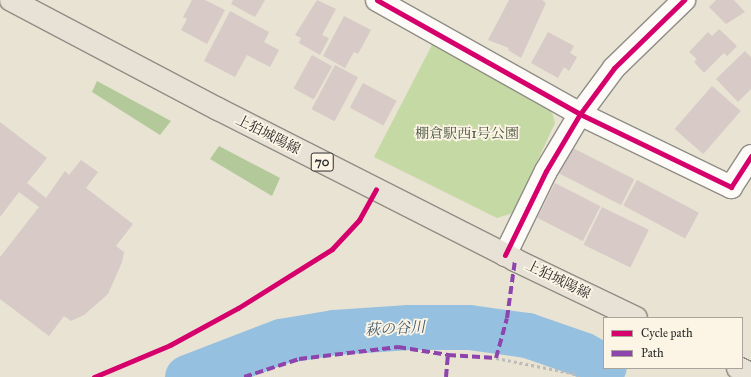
<!DOCTYPE html>
<html>
<head>
<meta charset="utf-8">
<style>
	body { margin:0 }
	#map { position:relative; width:751px; height:377px; overflow:hidden; background:#e9e3d3; font-family:"IM FELL Great Primer","Noto Serif JP",serif }
	div>[style] { position:absolute }
	.green>* { inset:0; background:#c5d9a4 }
	.forest>* { inset:0; background:#b3c99a }
	.river>* { height:45px; margin:-22.5px; padding:0 22.5px; transform-origin:22.5px; border-radius:22.5px; background:#95c0e0 }
	.building>* { inset:0; background:#d7cac7; transform-origin:0 0 }
	.path>* { height:2.5px; margin-top:-1.25px; transform-origin:0; background:repeating-linear-gradient(90deg,#bdbcba 0 3px,transparent 0 6px) }
	.roads { filter:drop-shadow(1px 0 #908d85) drop-shadow(-1px 0 #908d85) drop-shadow(0 1px #908d85) drop-shadow(0 -1px #908d85) }
	.street>* { height:22px; margin:-11px; padding:0 11px; transform-origin:11px; border-radius:11px; background:#fcfbf8 }
	.primary>* { height:22px; margin:-11px; padding:0 11px; transform-origin:11px; border-radius:11px; background:#e8e1d5 }
	.quiet>* { height:4px; margin-top:-2px; transform-origin:0; background:repeating-linear-gradient(90deg,#8e44ad 0 8px,transparent 0 12px) }
	.cycleway>* { height:5px; margin:-2.5px; padding:0 2.5px; transform-origin:2.5px; border-radius:2.5px; background:#d6006c }
	span { translate:-50% -50%; white-space:nowrap; text-align:center; line-height:1.15; -webkit-text-stroke:3.5px #fcf5e5; paint-order:stroke }
	.shield-label span { padding:1px 3px; background:#fcf5e5; border:1px solid; border-radius:3px; -webkit-text-stroke-width:0 }
	.shield-label { font-size:13px; color:#2b2b2b; font-weight:700 }
	.park-label { font-size:14px; color:#4a5440 }
	.street-label { font-size:14px; color:#2b2b2b }
	.water-label { font-size:15px; color:#445a6c; font-style:italic }
	.legend { position:absolute; left:603px; top:317px; width:140px; height:52px; box-sizing:border-box; background:#fcf5e5; border:1px solid #a8a49b; margin:0; padding:5px 7px; list-style:none; font-size:12px; color:#2b2b2b }
	.legend li { display:flex; align-items:center; gap:8px; height:20px }
	.legend b { width:20px; border:1px solid #a8a49b }
</style>
</head>
<body>
<div id="map">
	<div class="green">
		<i style="clip-path:polygon(433px 43px,551px 109px,555px 123px,513px 213px,497px 218px,374px 157px)"></i>
	</div>
	<div class="forest">
		<i style="clip-path:polygon(97px 81px,171px 121px,160px 135px,92px 92px)"></i>
		<i style="clip-path:polygon(219px 146px,280px 178px,272px 196px,210px 159px)"></i>
	</div>
	<div class="river">
		<i style="left:187px;top:377px;width:101px;rotate:-21deg"></i>
		<i style="left:281px;top:341px;width:54px;rotate:-9.6deg"></i>
		<i style="left:334px;top:332px;width:75px;rotate:-3.8deg"></i>
		<i style="left:409px;top:327px;width:60px"></i>
		<i style="left:469px;top:327px;width:59px;rotate:7.9deg"></i>
		<i style="left:527px;top:335px;width:58px;rotate:19.1deg"></i>
		<i style="left:582px;top:354px;width:25px;rotate:29deg"></i>
	</div>
	<div class="building">
		<i style="clip-path:polygon(192px 0,205px 0,225px 10px,207px 44px,181px 30px,187px 19px,183px 17px)"></i>
		<i style="clip-path:polygon(233px 0,265px 0,255px 17px,231px 4px)"></i>
		<i style="clip-path:polygon(317px 0,336px 9px,322px 35px,329px 38px,320px 55px,299px 43px,301px 38px,295px 35px)"></i>
		<i style="clip-path:polygon(509px 0,542px 0,546px 3px,521px 58px,508px 50px,509px 48px,488px 40px)"></i>
		<i style="clip-path:polygon(716px 0,734px 0,745px 12px,726px 24px,709px 7px)"></i>
		<i style="clip-path:polygon(230px 11px,269px 32px,264px 42px,279px 50px,270px 67px,247px 55px,235px 77px,204px 61px)"></i>
		<i style="clip-path:polygon(344px 16px,371px 30px,358px 54px,354px 52px,345px 68px,323px 56px)"></i>
		<i style="clip-path:polygon(719px 29px,737px 46px,727px 56px,724px 53px,704px 73px,694px 62px,697px 59px,689px 52px,708px 32px,712px 36px)"></i>
		<i style="clip-path:polygon(548px 32px,574px 46px,570px 53px,577px 57px,569px 71px,564px 67px,558px 78px,531px 63px)"></i>
		<i style="clip-path:polygon(745px 51px,751px 57px,751px 89px,738px 102px,716px 79px)"></i>
		<i style="left:312px;top:55px;width:23px;height:38px;rotate:29deg"></i>
		<i style="left:335px;top:65px;width:26px;height:50px;rotate:28deg"></i>
		<i style="left:363px;top:83px;width:38px;height:28px;rotate:28deg"></i>
		<i style="left:712px;top:86px;width:38px;height:57px;rotate:41deg"></i>
		<i style="clip-path:polygon(0 122px,47px 158px,27px 183px,46px 198px,65px 171px,69px 175px,81px 160px,98px 172px,86px 188px,133px 224px,116px 246px,124px 252px,122px 262px,108px 294px,84px 315px,71px 321px,64px 316px,49px 336px,0 299px,0 257px,39px 207px,19px 192px,0 217px)"></i>
		<i style="left:571px;top:147px;width:71px;height:29px;rotate:27deg"></i>
		<i style="left:637px;top:180px;width:70px;height:29px;rotate:28deg"></i>
		<i style="left:555px;top:183px;width:51px;height:39px;rotate:27deg"></i>
		<i style="left:602px;top:207px;width:52px;height:42px;rotate:26deg"></i>
	</div>
	<div class="path">
		<i style="left:496px;top:358px;width:77px;rotate:11.2deg"></i>
		<i style="left:572px;top:373px;width:9px;rotate:27deg"></i>
	</div>
	<div class="roads">
		<div class="street">
			<i style="left:377px;top:0;width:233px;rotate:29.3deg"></i>
			<i style="left:580px;top:114px;width:168px;rotate:25.8deg"></i>
			<i style="left:731px;top:187px;width:37px;rotate:-57deg"></i>
			<i style="left:505px;top:255px;width:93px;rotate:-64deg"></i>
			<i style="left:546px;top:171px;width:66px;rotate:-59.2deg"></i>
			<i style="left:580px;top:114px;width:57px;rotate:-53.5deg"></i>
			<i style="left:614px;top:68px;width:98px;rotate:-44.2deg"></i>
		</div>
		<div class="primary">
			<i style="left:11px;top:0;width:234px;rotate:27.8deg"></i>
			<i style="left:218px;top:109px;width:333px;rotate:26.9deg"></i>
			<i style="left:515px;top:260px;width:134px;rotate:25.6deg"></i>
			<i style="left:738px;top:368px;width:14px;rotate:25deg"></i>
		</div>
	</div>
	<div class="quiet">
		<i style="left:244px;top:377px;width:58px;rotate:-18.1deg"></i>
		<i style="left:299px;top:359px;width:100px;rotate:-6.9deg"></i>
		<i style="left:398px;top:347px;width:51px;rotate:9.1deg"></i>
		<i style="left:448px;top:355px;width:48px;rotate:3.6deg"></i>
		<i style="left:496px;top:358px;width:41px;rotate:-74.6deg"></i>
		<i style="left:507px;top:318px;width:59px;rotate:-82.1deg"></i>
		<i style="left:446px;top:377px;width:22px;rotate:-85deg"></i>
	</div>
	<div class="cycleway">
		<i style="left:377px;top:0;width:233px;rotate:29.3deg"></i>
		<i style="left:580px;top:114px;width:168px;rotate:25.8deg"></i>
		<i style="left:731px;top:187px;width:37px;rotate:-57deg"></i>
		<i style="left:505px;top:255px;width:93px;rotate:-64deg"></i>
		<i style="left:546px;top:171px;width:66px;rotate:-59.2deg"></i>
		<i style="left:580px;top:114px;width:57px;rotate:-53.5deg"></i>
		<i style="left:614px;top:68px;width:98px;rotate:-44.2deg"></i>
		<i style="left:94px;top:377px;width:82px;rotate:-22.8deg"></i>
		<i style="left:170px;top:345px;width:77px;rotate:-28.6deg"></i>
		<i style="left:238px;top:308px;width:111px;rotate:-32.1deg"></i>
		<i style="left:332px;top:249px;width:40px;rotate:-47deg"></i>
		<i style="left:359px;top:220px;width:35px;rotate:-61deg"></i>
	</div>
	<div class="shield-label">
		<span style="left:322px;top:162px">70</span>
	</div>
	<div class="park-label">
		<span style="left:467px;top:134px">棚倉駅西1号公園</span>
	</div>
	<div class="street-label">
		<span style="left:268px;top:135px;rotate:27deg">上狛城陽線</span>
		<span style="left:558px;top:280px;rotate:26deg">上狛城陽線</span>
	</div>
	<div class="water-label">
		<span style="left:395px;top:329px;rotate:-3deg">萩の谷川</span>
	</div>
	<ul class="legend">
	<li><b style="height:5px;background:#d6006c"></b>Cycle path</li>
	<li><b style="height:5px;background:#8e44ad"></b>Path</li>
	</ul>
</div>
</body>
</html>
